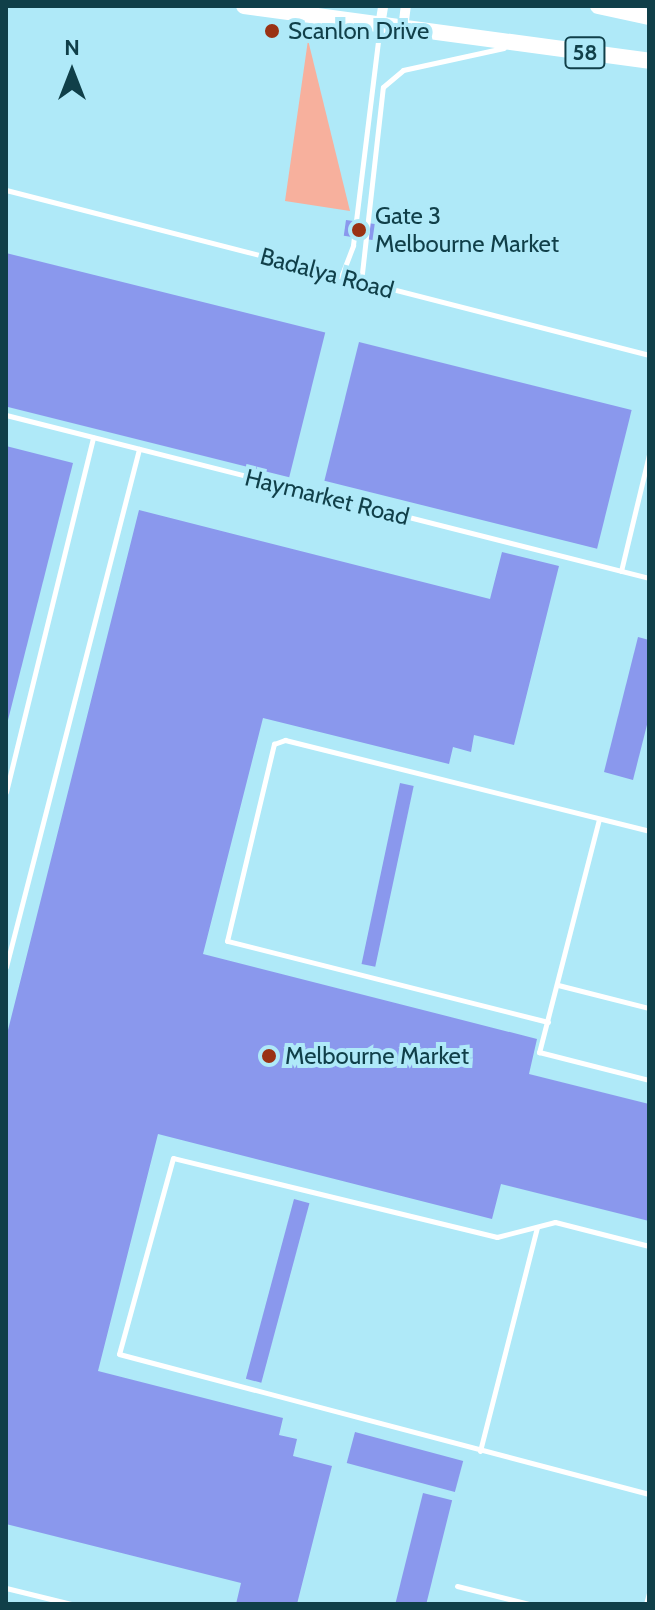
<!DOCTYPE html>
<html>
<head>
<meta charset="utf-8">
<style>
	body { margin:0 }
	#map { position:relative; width:655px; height:1610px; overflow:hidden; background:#afe9f8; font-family:Cabin,sans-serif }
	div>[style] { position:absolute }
	.green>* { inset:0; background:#f7b09d }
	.building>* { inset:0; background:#8a98ed; transform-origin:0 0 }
	.lane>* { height:5px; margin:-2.5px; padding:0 2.5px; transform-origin:2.5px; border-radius:2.5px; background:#fff }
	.street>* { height:10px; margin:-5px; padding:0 5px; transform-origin:5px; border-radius:5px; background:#fff }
	.primary>* { height:16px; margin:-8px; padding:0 8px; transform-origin:8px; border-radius:8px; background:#fff }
	.dots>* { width:22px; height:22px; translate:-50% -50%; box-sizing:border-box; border:4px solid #afe9f8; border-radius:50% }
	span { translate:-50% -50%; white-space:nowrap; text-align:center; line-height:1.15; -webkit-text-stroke:8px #afe9f8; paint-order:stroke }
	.shield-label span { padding:2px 6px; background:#afe9f8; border:2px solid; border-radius:6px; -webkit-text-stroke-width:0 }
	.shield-label { font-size:22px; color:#103f49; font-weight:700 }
	.poi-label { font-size:24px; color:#103f49 }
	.left { translate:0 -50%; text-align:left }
	.street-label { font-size:24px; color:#103f49 }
	.frame { position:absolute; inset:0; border:8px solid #103f49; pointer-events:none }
	.north { position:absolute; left:32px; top:32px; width:80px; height:80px; -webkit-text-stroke:6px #afe9f8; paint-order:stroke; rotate:0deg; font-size:22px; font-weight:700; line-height:32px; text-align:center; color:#103f49 }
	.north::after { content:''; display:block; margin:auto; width:28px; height:36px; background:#103f49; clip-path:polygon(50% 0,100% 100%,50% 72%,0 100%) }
</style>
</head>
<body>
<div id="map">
	<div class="green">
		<i style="clip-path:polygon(308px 40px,350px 211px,285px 201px)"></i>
	</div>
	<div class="building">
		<i style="left:346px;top:220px;width:29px;height:16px;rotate:8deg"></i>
		<i style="left:6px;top:253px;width:329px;height:149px;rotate:14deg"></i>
		<i style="left:359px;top:342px;width:281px;height:143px;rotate:14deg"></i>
		<i style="clip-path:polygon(6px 446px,73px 463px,7px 724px,6px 724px)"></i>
		<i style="clip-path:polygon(139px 510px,490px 599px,502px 552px,559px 566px,514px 745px,474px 735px,471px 752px,453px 747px,449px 764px,263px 718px,203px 954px,537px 1039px,529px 1074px,649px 1104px,649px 1221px,501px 1184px,492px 1219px,158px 1134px,98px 1371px,283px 1418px,279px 1435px,297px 1439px,293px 1456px,332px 1466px,297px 1604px,236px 1604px,241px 1583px,6px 1524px,6px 1038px)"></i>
		<i style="clip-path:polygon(638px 637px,649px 640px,649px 717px,633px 780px,604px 772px)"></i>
		<i style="left:400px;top:783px;width:14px;height:185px;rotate:12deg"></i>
		<i style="left:294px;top:1199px;width:16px;height:186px;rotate:15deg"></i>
		<i style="left:355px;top:1432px;width:112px;height:32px;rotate:15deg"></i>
		<i style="left:423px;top:1493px;width:30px;height:114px;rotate:14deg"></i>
	</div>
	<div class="lane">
		<i style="left:6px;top:190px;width:664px;rotate:14.39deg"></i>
		<i style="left:341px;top:277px;width:34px;rotate:-69deg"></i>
		<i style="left:353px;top:245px;width:221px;rotate:-83deg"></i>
		<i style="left:361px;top:282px;width:196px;rotate:-83.6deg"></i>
		<i style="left:383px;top:87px;width:26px;rotate:-40deg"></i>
		<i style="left:403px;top:70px;width:103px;rotate:-12.3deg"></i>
		<i style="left:6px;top:415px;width:663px;rotate:14.22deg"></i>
		<i style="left:621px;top:571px;width:120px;rotate:-76.5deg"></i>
		<i style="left:6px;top:792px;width:365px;rotate:-76.2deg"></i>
		<i style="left:599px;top:819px;width:241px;rotate:104.4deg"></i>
		<i style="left:539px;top:1052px;width:114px;rotate:14.3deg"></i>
		<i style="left:6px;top:967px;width:535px;rotate:-75.6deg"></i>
		<i style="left:558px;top:985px;width:94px;rotate:14.2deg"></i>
		<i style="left:548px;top:1022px;width:331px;rotate:-165.8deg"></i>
		<i style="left:227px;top:941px;width:203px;rotate:-76.6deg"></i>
		<i style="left:274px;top:744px;width:12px;rotate:-20deg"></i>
		<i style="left:285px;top:740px;width:375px;rotate:14deg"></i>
		<i style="left:649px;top:1246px;width:97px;rotate:-165.7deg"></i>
		<i style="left:555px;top:1222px;width:60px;rotate:165.5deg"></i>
		<i style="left:497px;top:1237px;width:333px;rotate:-166.3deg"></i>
		<i style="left:173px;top:1158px;width:203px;rotate:105.4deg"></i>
		<i style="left:119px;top:1354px;width:548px;rotate:14.8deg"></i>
		<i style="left:480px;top:1451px;width:231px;rotate:-75.7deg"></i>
		<i style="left:457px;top:1586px;width:74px;rotate:14deg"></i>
		<i style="left:6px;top:1588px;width:67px;rotate:13.8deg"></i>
		<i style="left:646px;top:1604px;width:11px;rotate:-75deg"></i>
	</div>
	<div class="street">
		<i style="left:380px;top:26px;width:20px;rotate:-81deg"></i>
		<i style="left:403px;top:29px;width:23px;rotate:-83deg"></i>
	</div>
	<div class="primary">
		<i style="left:244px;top:6px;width:409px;rotate:7.7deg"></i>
		<i style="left:598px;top:6px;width:52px;rotate:12.2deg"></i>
	</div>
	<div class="dots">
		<i style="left:272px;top:31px;background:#9a3214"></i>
		<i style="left:359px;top:230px;background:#9a3214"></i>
		<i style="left:269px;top:1056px;background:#9a3214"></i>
	</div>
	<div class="shield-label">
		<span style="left:585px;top:53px">58</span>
	</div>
	<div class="poi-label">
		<span class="left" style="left:288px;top:31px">Scanlon Drive</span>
		<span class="left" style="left:375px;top:230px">Gate 3<br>Melbourne Market</span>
		<span class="left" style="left:285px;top:1056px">Melbourne Market</span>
	</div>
	<div class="street-label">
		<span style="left:327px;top:273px;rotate:15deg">Badalya Road</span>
		<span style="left:327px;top:497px;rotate:14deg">Haymarket Road</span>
	</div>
	<div class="frame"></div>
	<div class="north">N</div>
</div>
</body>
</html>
